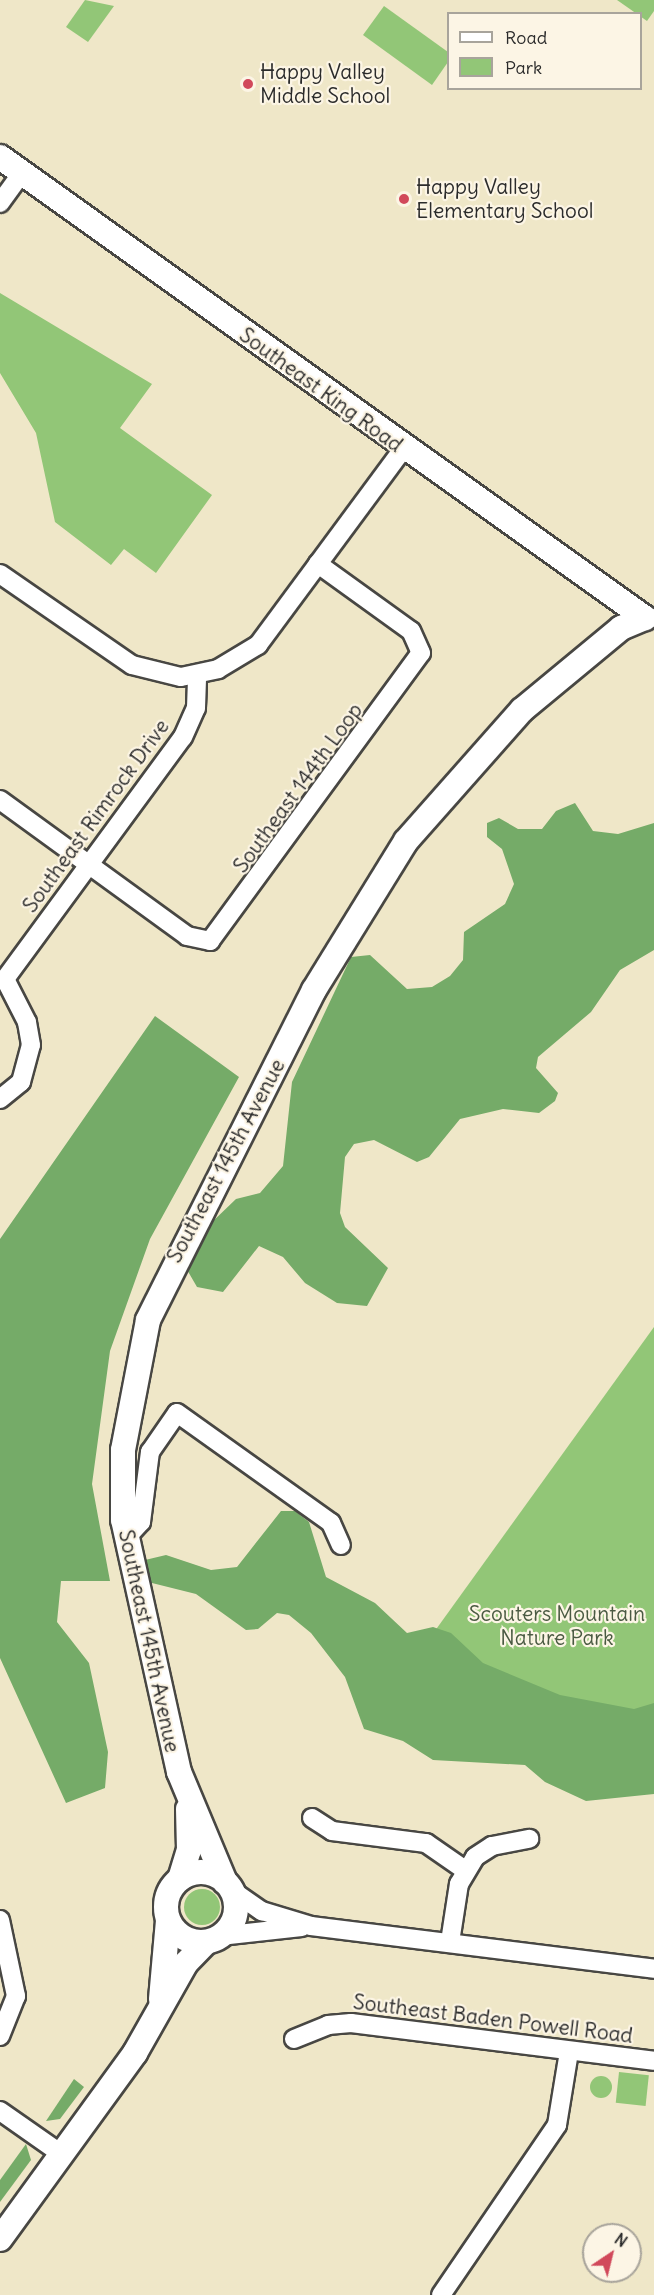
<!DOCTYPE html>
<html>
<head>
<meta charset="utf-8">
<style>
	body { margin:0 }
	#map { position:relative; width:654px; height:2295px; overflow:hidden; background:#efe7c8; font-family:Delius,sans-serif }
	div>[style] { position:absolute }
	.green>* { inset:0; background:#92c677; transform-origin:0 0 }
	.round { border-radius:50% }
	.forest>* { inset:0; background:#75ab68 }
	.roads { filter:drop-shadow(2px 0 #484743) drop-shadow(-2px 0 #484743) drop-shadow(0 2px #484743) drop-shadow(0 -2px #484743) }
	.minor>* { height:18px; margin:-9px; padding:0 9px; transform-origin:9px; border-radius:9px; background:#fff }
	.major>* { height:24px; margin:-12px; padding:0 12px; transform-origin:12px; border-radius:12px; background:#fff }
	.major>.ring { margin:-12px; padding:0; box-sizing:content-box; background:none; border:24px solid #fff; border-radius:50% }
	.dots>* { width:16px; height:16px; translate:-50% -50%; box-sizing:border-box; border:3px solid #fcf5e5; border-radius:50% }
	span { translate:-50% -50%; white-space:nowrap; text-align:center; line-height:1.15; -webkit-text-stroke:4.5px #fcf5e5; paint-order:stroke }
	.poi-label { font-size:21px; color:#2b2b2b }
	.left { translate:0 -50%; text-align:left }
	.street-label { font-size:21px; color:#2b2b2b }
	.park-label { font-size:21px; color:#4a5a42 }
	.legend { position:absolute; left:447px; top:12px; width:195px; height:78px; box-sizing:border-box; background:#fcf5e5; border:2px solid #a8a49b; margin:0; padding:8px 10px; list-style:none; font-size:18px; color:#2b2b2b }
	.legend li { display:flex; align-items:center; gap:12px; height:30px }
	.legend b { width:30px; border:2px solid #a8a49b }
	.north { position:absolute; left:582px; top:2223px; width:60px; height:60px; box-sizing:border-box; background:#fcf5e5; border:2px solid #a8a49b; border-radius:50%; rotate:35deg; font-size:16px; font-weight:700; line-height:24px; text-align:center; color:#2b2b2b }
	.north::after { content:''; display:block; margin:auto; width:21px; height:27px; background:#d1495b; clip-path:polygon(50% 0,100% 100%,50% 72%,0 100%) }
</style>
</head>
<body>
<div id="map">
	<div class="green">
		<i style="clip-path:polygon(85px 0,114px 6px,88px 42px,66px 27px)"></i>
		<i style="clip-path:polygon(617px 0,654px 0,654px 11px,647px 21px)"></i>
		<i style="clip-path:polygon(384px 6px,448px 52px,448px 62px,432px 85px,363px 35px)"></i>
		<i style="clip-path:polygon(0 293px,152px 384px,120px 428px,212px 495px,156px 573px,124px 549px,111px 565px,55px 522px,36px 433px,0 373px)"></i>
		<i style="clip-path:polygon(654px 1327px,654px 1769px,406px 1671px)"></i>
		<i class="round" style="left:184px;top:1889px;width:36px;height:36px"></i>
		<i style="left:619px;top:2072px;width:30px;height:31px;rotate:6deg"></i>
		<i class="round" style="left:590px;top:2076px;width:22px;height:22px"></i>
	</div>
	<div class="forest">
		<i style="clip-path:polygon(575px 803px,593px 831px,618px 834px,654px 823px,654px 950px,620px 970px,591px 1012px,538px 1057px,536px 1068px,558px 1093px,555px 1101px,539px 1113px,503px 1109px,460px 1119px,429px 1157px,417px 1162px,374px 1140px,354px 1144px,345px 1157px,340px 1213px,345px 1227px,388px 1268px,367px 1306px,337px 1303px,305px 1283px,283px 1257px,259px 1246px,223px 1292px,197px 1287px,186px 1268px,210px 1224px,236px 1199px,260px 1193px,283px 1166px,292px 1082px,351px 957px,370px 955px,407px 989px,432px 987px,450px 976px,463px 960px,464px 932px,505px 904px,514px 884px,502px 849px,487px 837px,487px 823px,499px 818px,518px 829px,542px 829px,556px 811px)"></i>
		<i style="clip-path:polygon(155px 1016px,239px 1077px,150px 1239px,110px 1351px,92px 1484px,110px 1581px,61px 1581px,57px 1622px,89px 1663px,108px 1752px,105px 1788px,66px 1803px,0 1658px,0 1239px)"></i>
		<i style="clip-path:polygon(281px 1511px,295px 1511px,309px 1522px,326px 1577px,375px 1603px,407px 1633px,433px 1627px,451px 1633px,483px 1663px,560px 1695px,634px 1709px,654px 1703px,654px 1794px,586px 1801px,545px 1782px,525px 1765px,433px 1760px,403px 1741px,364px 1729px,345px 1677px,311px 1633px,289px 1615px,277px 1613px,258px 1629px,246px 1630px,196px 1594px,140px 1580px,145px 1560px,166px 1555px,211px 1570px,237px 1567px)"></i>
		<i style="clip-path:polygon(74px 2079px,84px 2087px,60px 2119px,46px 2121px)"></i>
		<i style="clip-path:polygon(26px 2144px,31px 2160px,0 2202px,0 2180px)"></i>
	</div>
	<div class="roads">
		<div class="minor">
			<i style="left:0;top:203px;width:37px;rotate:-54deg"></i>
			<i style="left:0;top:574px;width:160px;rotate:34.6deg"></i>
			<i style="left:132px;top:665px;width:50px;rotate:13.8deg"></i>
			<i style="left:181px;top:677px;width:38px;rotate:-12deg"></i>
			<i style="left:218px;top:669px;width:47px;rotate:-31deg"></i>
			<i style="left:258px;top:645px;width:244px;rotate:-53.5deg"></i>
			<i style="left:0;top:800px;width:231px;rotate:36deg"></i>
			<i style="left:187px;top:936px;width:24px;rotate:12deg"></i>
			<i style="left:210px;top:941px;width:357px;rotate:-53.8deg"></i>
			<i style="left:421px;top:653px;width:24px;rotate:-114deg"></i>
			<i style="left:411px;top:631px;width:115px;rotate:-144.2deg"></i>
			<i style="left:0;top:1099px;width:27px;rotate:-39deg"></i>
			<i style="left:21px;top:1082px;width:38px;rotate:-75deg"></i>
			<i style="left:31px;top:1045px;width:23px;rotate:-100deg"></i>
			<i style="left:27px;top:1022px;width:48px;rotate:-117.1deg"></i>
			<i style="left:5px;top:979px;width:300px;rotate:-53.7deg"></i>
			<i style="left:183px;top:737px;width:32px;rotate:-66deg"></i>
			<i style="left:196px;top:708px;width:32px;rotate:-88deg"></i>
			<i style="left:126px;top:1538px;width:22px;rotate:-47deg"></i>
			<i style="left:141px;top:1522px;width:71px;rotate:-82.7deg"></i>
			<i style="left:150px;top:1452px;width:47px;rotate:-55.3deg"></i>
			<i style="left:177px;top:1413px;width:189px;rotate:35.5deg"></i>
			<i style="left:331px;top:1523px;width:24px;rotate:66deg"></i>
			<i style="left:312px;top:1818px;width:24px;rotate:33deg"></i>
			<i style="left:332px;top:1831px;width:95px;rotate:7.3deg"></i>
			<i style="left:426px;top:1843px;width:47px;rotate:34.7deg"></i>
			<i style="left:230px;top:1889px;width:39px;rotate:35deg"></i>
			<i style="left:262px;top:1911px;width:51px;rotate:17deg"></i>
			<i style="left:311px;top:1926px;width:346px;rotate:7.1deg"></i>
			<i style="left:0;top:1920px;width:78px;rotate:78.1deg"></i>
			<i style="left:16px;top:1996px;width:43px;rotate:111.8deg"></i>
			<i style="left:220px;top:1936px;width:82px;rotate:-6.3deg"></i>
			<i style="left:450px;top:1942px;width:59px;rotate:-81.2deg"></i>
			<i style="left:459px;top:1884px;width:31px;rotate:-59deg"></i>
			<i style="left:475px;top:1857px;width:20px;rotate:-33deg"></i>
			<i style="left:492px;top:1846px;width:38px;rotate:-11deg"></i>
			<i style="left:294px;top:2039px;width:37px;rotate:-22deg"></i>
			<i style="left:328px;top:2025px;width:23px;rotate:-5deg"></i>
			<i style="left:351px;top:2023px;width:305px;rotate:7.1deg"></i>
			<i style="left:0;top:2111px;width:73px;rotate:35deg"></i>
			<i style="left:441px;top:2295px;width:206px;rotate:-55.7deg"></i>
			<i style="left:557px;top:2125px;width:74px;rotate:-80.7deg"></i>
		</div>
		<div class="major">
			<i style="left:0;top:157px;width:793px;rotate:35.55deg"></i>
			<i class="ring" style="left:166px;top:1872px;width:46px;height:46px"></i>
			<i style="left:180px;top:1879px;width:30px;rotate:-73deg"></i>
			<i style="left:189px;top:1850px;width:41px;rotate:-91.4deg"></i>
			<i style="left:225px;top:1882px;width:119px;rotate:-112.7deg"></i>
			<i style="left:179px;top:1772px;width:258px;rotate:-102.5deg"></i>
			<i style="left:123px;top:1520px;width:70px;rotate:-90deg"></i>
			<i style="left:123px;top:1450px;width:132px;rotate:-79.1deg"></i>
			<i style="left:148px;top:1320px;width:369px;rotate:-63.3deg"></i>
			<i style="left:314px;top:990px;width:175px;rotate:-58.3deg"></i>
			<i style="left:406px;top:841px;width:175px;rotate:-48.5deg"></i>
			<i style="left:522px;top:710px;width:129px;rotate:-39.6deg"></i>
			<i style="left:621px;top:628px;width:26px;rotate:-23deg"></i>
			<i style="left:161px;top:1999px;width:79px;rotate:-84.9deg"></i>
			<i style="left:0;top:2239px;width:230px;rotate:-54deg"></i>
			<i style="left:135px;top:2053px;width:103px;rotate:-60.5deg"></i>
			<i style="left:186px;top:1963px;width:29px;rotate:-46deg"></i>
		</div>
	</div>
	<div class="dots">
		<i style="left:248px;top:84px;background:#d1495b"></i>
		<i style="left:404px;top:199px;background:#d1495b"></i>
	</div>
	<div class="poi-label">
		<span class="left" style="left:260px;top:84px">Happy Valley<br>Middle School</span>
		<span class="left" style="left:416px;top:199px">Happy Valley<br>Elementary School</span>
	</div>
	<div class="street-label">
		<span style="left:321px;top:390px;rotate:36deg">Southeast King Road</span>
		<span style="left:298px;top:788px;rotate:-54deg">Southeast 144th Loop</span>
		<span style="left:96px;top:816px;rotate:-54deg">Southeast Rimrock Drive</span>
		<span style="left:226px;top:1161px;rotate:-62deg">Southeast 145th Avenue</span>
		<span style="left:149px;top:1641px;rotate:78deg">Southeast 145th Avenue</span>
		<span style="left:493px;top:2019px;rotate:7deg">Southeast Baden Powell Road</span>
	</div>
	<div class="park-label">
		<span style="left:557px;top:1626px">Scouters Mountain<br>Nature Park</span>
	</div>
	<ul class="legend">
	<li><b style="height:8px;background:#fff"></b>Road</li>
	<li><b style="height:16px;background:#92c677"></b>Park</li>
	</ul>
	<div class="north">N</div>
</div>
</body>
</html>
